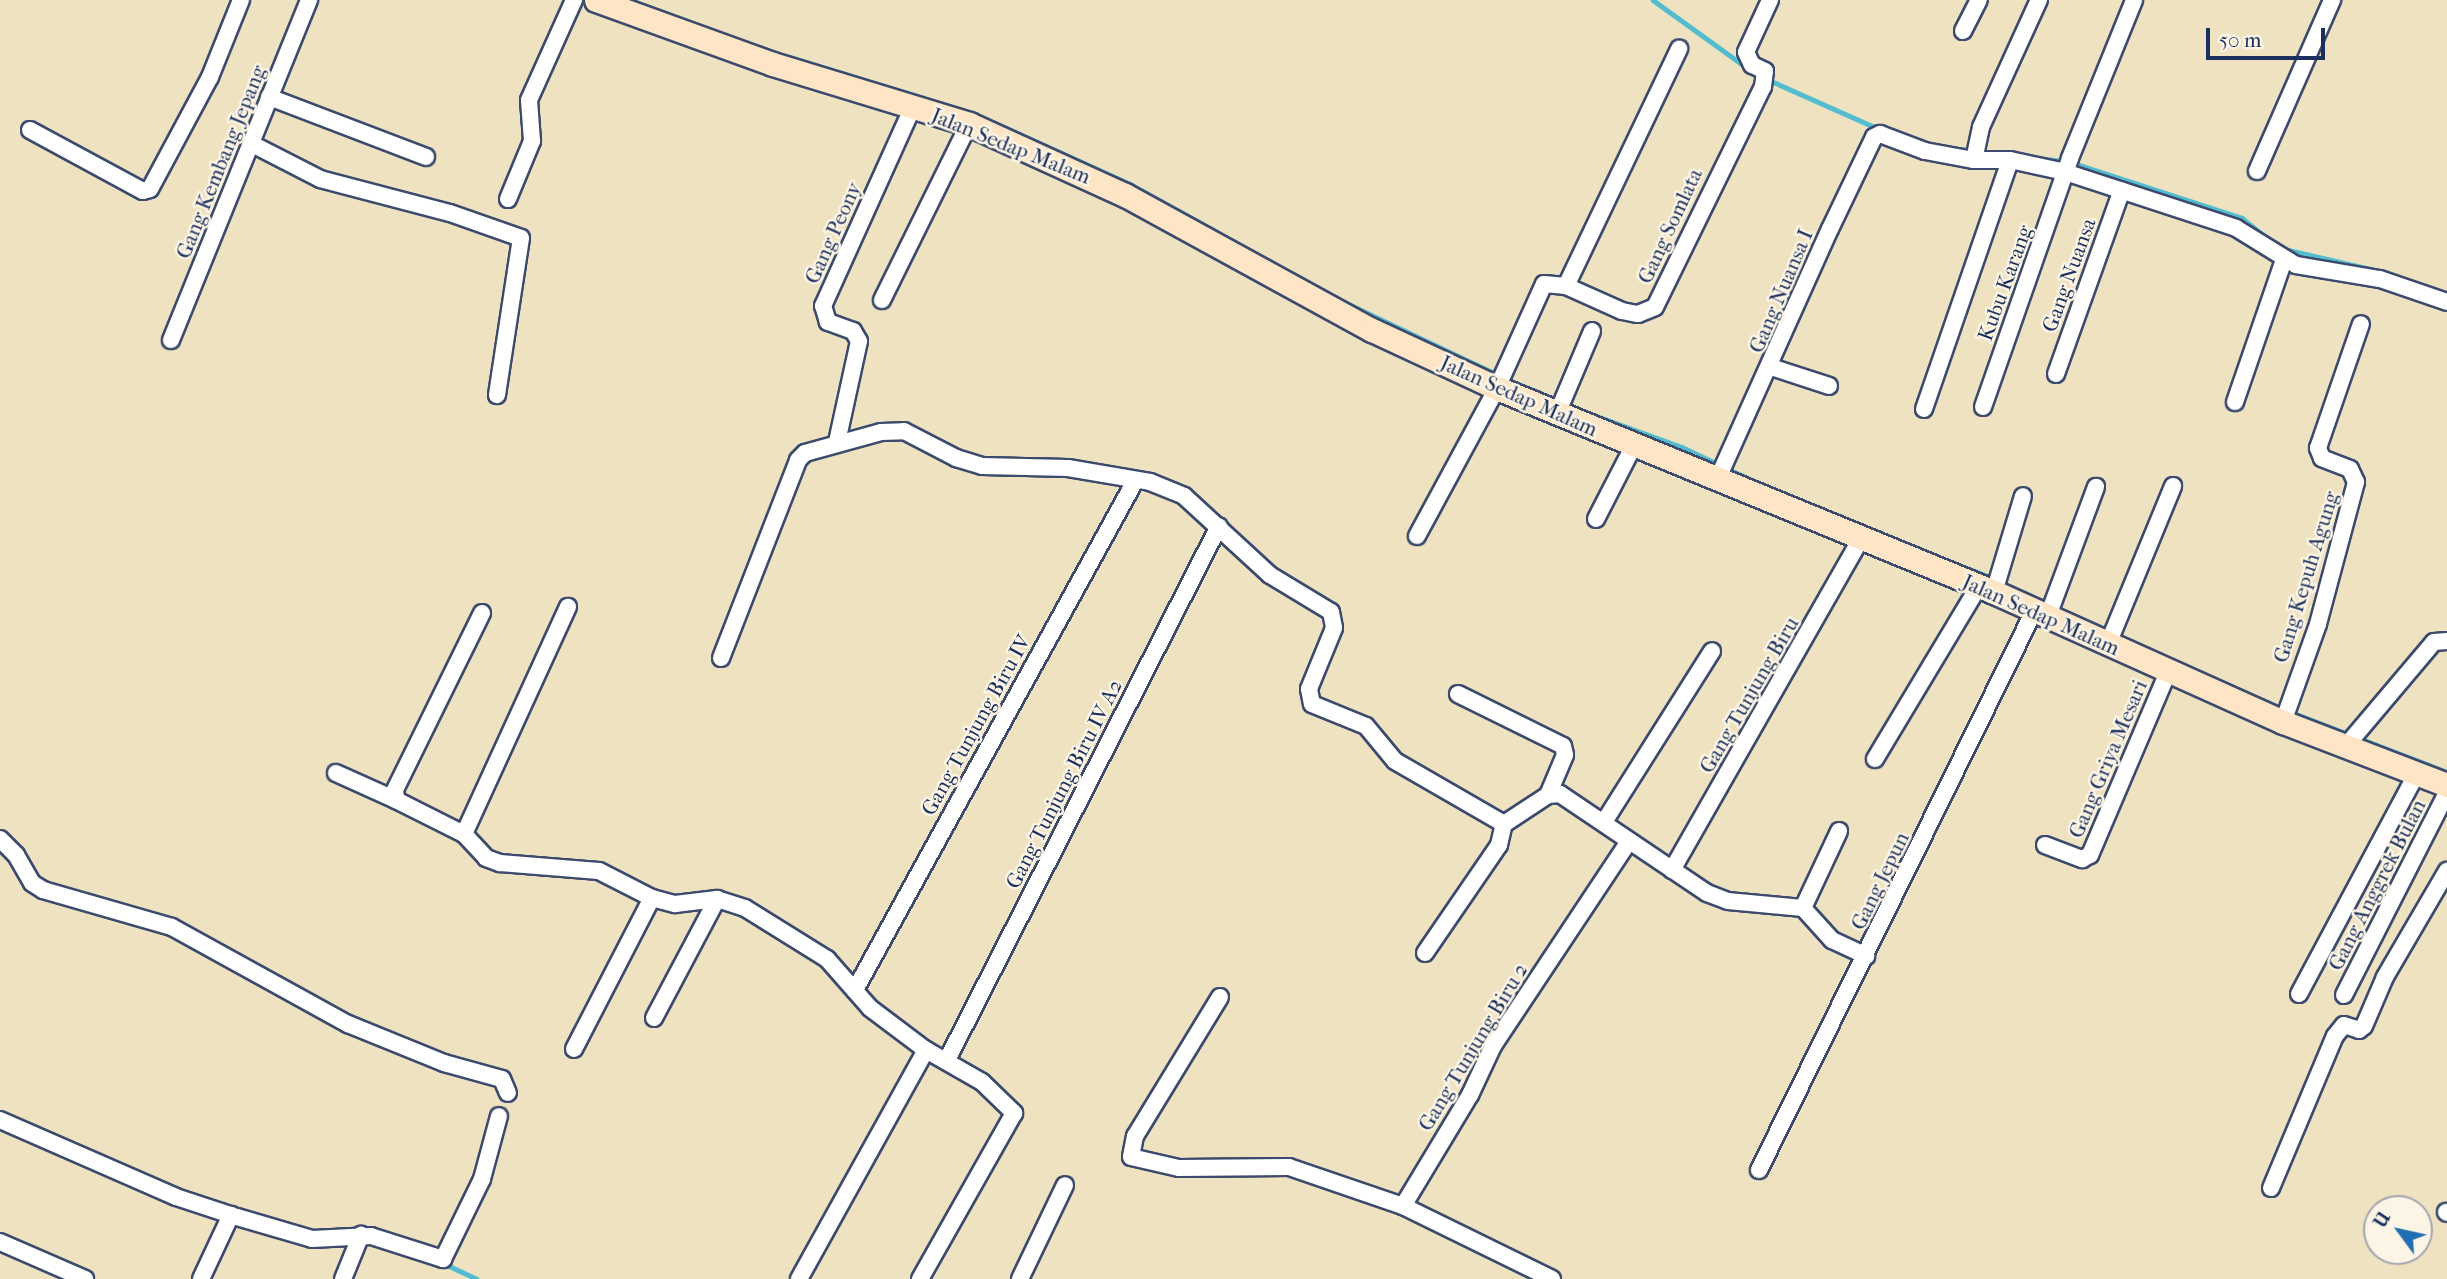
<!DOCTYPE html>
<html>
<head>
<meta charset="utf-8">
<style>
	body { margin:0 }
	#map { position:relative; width:2447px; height:1279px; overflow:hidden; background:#eee2c1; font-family:"IM FELL French Canon",serif }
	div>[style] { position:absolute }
	.stream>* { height:4.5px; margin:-2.25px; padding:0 2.25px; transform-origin:2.25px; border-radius:2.25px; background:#53bdcf }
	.roads { filter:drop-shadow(2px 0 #3b4a6d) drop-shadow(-2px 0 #3b4a6d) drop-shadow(0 2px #3b4a6d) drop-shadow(0 -2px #3b4a6d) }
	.street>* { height:16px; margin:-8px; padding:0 8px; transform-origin:8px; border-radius:8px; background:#fff }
	.secondary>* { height:23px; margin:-11.5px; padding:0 11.5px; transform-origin:11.5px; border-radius:11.5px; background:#fee5c5 }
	span { translate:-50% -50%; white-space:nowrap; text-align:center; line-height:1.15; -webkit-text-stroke:5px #fcf5e5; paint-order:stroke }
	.street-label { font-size:21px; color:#1b2f5e }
	.north { position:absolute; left:2363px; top:1195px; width:70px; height:70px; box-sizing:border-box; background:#fcf5e5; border:2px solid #a2a6af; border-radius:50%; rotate:303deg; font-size:19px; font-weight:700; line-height:28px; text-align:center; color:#1b2f5e }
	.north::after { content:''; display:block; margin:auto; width:24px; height:32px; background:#1f6fb2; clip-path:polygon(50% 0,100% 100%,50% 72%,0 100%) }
	.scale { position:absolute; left:2206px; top:28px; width:119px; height:32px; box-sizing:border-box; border:4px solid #1b2f5e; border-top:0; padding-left:9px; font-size:21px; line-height:24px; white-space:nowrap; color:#1b2f5e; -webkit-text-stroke:5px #fcf5e5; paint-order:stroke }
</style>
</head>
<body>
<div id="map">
	<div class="stream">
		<i style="left:630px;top:0;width:40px;rotate:20.2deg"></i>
		<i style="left:1653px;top:0;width:115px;rotate:35.8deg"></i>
		<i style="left:760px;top:47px;width:11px;rotate:22deg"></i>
		<i style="left:786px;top:56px;width:195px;rotate:17deg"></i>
		<i style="left:973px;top:113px;width:172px;rotate:24.3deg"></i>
		<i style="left:1130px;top:184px;width:99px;rotate:28.9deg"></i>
		<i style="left:1769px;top:80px;width:120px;rotate:24deg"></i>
		<i style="left:1951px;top:148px;width:114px;rotate:6.6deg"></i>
		<i style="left:2073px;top:163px;width:178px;rotate:18deg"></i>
		<i style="left:2242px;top:218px;width:43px;rotate:38.5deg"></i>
		<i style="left:2284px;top:249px;width:103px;rotate:13deg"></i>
		<i style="left:2392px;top:275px;width:51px;rotate:19.5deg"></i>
		<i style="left:1338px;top:299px;width:177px;rotate:25.4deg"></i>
		<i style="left:1506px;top:379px;width:37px;rotate:22deg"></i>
		<i style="left:1583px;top:411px;width:105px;rotate:20deg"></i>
		<i style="left:1682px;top:447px;width:82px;rotate:25.3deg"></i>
		<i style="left:1959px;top:565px;width:36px;rotate:21deg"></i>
		<i style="left:2001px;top:582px;width:96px;rotate:24.7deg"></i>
		<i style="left:2211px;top:677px;width:79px;rotate:24deg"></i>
		<i style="left:2291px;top:712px;width:167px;rotate:21deg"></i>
		<i style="left:445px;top:1264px;width:35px;rotate:25deg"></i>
	</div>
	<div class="roads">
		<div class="street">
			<i style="left:1963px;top:31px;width:35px;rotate:-63deg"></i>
			<i style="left:269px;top:97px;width:168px;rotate:20.9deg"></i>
			<i style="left:30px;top:130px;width:128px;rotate:28.4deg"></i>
			<i style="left:143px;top:191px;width:7px;rotate:-16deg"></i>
			<i style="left:150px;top:189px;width:127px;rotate:-61.8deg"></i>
			<i style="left:210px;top:77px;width:83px;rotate:-68.1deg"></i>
			<i style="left:252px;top:144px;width:76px;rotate:27.2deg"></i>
			<i style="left:320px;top:179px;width:134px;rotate:14.7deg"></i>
			<i style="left:450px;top:213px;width:75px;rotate:19.4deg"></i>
			<i style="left:521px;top:238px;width:159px;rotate:98.7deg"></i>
			<i style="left:1974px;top:160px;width:34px;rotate:-78deg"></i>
			<i style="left:1981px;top:127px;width:140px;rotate:-65.5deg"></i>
			<i style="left:2257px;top:171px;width:187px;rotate:-66.3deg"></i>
			<i style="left:508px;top:199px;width:63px;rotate:-67.5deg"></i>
			<i style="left:532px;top:141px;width:41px;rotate:-94.2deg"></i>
			<i style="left:529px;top:100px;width:110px;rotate:-65.8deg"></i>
			<i style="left:1566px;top:286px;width:263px;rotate:-64.5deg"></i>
			<i style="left:882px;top:300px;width:196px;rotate:-63.7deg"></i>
			<i style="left:171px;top:340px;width:367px;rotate:-67.9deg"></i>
			<i style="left:1771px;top:367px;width:61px;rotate:18.1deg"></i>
			<i style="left:2056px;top:374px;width:195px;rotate:-70.3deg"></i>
			<i style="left:2235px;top:402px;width:150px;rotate:-71deg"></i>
			<i style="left:1983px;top:407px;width:264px;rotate:-70.7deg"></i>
			<i style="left:2070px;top:158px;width:170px;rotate:-67.9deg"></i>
			<i style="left:1924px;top:409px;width:263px;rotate:-70.9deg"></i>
			<i style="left:1557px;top:414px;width:90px;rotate:-67.1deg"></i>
			<i style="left:837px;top:442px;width:103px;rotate:-77.7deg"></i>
			<i style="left:859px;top:341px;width:12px;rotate:-121deg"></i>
			<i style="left:853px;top:331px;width:27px;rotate:-160deg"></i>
			<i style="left:828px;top:322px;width:17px;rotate:-107deg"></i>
			<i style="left:823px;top:306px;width:218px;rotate:-65.7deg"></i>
			<i style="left:1718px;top:478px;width:273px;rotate:-65.8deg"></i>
			<i style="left:1830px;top:229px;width:102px;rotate:-64.4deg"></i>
			<i style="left:1874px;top:137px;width:7px;rotate:-27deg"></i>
			<i style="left:1880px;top:134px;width:48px;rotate:20.7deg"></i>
			<i style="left:1925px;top:151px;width:50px;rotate:10.4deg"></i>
			<i style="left:1974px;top:160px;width:36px"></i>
			<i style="left:2010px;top:160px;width:56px;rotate:12.3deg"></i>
			<i style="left:2065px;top:172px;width:180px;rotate:18.1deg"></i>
			<i style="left:2236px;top:228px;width:70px;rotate:31.7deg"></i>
			<i style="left:2296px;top:265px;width:85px;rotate:9.5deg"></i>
			<i style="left:2380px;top:279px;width:71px;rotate:18.9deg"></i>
			<i style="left:1596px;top:519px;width:83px;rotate:-62.8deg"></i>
			<i style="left:1417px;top:536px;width:168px;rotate:-61.6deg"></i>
			<i style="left:1497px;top:388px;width:114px;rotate:-65.7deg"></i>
			<i style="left:1544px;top:284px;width:22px;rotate:5deg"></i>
			<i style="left:1566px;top:286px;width:61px;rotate:24.1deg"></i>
			<i style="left:1622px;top:311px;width:16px;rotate:11deg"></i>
			<i style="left:1638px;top:314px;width:18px;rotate:-22deg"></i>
			<i style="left:1655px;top:307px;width:245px;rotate:-63.9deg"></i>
			<i style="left:1763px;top:87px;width:16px;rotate:-83deg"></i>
			<i style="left:1765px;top:71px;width:14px;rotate:-155deg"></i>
			<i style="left:1752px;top:65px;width:14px;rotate:-115deg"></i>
			<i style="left:1746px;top:52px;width:57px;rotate:-65.2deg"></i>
			<i style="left:1994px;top:592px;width:100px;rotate:-73.2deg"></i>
			<i style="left:482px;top:613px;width:197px;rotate:116.2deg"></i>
			<i style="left:395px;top:790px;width:10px;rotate:84deg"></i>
			<i style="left:396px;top:800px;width:76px;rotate:26.6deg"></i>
			<i style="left:464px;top:834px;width:33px;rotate:47deg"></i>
			<i style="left:486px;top:858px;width:15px;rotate:20deg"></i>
			<i style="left:500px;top:863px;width:99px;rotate:4.6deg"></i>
			<i style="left:599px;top:871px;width:59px;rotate:27deg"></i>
			<i style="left:652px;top:898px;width:24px;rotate:15deg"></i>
			<i style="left:675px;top:904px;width:42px;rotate:-6.8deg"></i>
			<i style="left:717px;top:899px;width:29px;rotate:18deg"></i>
			<i style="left:745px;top:908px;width:97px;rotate:31.9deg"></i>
			<i style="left:827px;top:959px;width:65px;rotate:48.7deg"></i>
			<i style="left:870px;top:1008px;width:70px;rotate:36.9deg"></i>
			<i style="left:926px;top:1050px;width:64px;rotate:29.7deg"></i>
			<i style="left:982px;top:1082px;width:45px;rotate:44.1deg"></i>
			<i style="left:1014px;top:1113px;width:191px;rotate:119.5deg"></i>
			<i style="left:2048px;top:616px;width:138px;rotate:-69.6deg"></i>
			<i style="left:2108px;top:644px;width:171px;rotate:-67.6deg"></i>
			<i style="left:721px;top:658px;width:212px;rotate:-68.7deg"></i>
			<i style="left:798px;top:460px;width:10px;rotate:-45deg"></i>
			<i style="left:805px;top:453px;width:79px;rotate:-15.4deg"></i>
			<i style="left:881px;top:432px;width:23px;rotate:-2deg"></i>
			<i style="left:904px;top:431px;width:59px;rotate:27.4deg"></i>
			<i style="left:956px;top:458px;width:27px;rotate:17deg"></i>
			<i style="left:982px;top:466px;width:86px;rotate:1.3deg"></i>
			<i style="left:1068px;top:468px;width:83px;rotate:9.7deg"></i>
			<i style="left:1150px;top:482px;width:37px;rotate:22deg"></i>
			<i style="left:1184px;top:496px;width:117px;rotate:42.6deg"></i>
			<i style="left:1270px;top:575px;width:71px;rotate:31.2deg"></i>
			<i style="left:1331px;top:612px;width:16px;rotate:79deg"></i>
			<i style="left:1334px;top:628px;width:66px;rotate:112.3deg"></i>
			<i style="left:1309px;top:689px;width:15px;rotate:79deg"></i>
			<i style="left:1312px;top:704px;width:58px;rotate:22.2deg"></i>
			<i style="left:1366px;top:726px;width:45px;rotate:50.4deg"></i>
			<i style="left:1395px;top:761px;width:126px;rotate:30deg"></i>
			<i style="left:1458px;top:694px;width:117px;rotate:26.3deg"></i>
			<i style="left:1563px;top:746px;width:9px;rotate:77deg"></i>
			<i style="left:1565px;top:755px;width:43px;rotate:113deg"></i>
			<i style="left:2283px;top:722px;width:104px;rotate:-70.3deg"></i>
			<i style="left:2318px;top:624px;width:147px;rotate:-75deg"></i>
			<i style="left:2356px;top:482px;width:14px;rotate:-115deg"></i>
			<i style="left:2350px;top:469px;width:30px;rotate:-159deg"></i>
			<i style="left:2322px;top:458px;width:11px;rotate:-112deg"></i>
			<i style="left:2318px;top:448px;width:131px;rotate:-70.9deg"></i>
			<i style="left:2346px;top:746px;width:136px;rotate:-49.8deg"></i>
			<i style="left:2434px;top:642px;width:13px;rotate:-4deg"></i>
			<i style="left:1875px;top:759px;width:202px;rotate:-59deg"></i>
			<i style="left:336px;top:773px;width:66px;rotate:24.2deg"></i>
			<i style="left:1604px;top:822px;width:202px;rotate:-57.7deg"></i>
			<i style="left:1504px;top:824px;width:53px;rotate:-33.4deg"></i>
			<i style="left:1548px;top:795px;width:12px;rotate:-5deg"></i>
			<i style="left:1560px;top:794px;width:177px;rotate:34deg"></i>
			<i style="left:1707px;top:893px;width:22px;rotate:21deg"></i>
			<i style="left:1728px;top:901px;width:75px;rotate:5.3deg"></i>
			<i style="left:1803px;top:908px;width:85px;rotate:-64.9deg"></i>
			<i style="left:464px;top:834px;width:250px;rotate:-65.4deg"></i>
			<i style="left:0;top:839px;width:23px;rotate:45deg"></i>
			<i style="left:16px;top:855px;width:32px;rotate:60deg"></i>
			<i style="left:32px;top:883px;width:13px;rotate:32deg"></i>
			<i style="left:43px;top:890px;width:134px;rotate:16deg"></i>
			<i style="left:172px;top:927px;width:201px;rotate:28.9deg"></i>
			<i style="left:348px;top:1024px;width:104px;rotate:22.1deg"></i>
			<i style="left:444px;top:1063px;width:60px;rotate:15.4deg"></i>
			<i style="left:502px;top:1079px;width:15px;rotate:67deg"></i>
			<i style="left:2045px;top:845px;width:40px;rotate:21deg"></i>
			<i style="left:2082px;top:859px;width:9px;rotate:-27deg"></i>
			<i style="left:2090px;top:855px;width:199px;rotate:-66.9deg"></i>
			<i style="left:1672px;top:870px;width:381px;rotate:-60.3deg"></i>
			<i style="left:1803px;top:908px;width:43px;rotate:47.8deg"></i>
			<i style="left:1832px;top:940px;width:38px;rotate:25deg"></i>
			<i style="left:1425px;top:953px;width:131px;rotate:-55.6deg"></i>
			<i style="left:1499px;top:845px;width:22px;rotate:-77deg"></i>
			<i style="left:855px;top:990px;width:581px;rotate:-61.18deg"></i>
			<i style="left:2299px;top:994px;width:251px;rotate:-61.9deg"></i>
			<i style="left:2344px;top:995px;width:227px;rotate:-63deg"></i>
			<i style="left:1220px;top:997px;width:163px;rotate:121.4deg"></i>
			<i style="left:1135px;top:1136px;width:21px;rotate:101deg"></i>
			<i style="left:1131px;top:1157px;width:49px;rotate:12.9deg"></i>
			<i style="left:1179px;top:1168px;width:110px;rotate:-0.5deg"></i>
			<i style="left:1289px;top:1167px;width:120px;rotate:18.9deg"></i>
			<i style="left:1403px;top:1206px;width:166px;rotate:26.1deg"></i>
			<i style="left:654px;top:1018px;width:135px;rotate:-62.1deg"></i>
			<i style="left:574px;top:1049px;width:170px;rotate:-62.7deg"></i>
			<i style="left:947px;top:1060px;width:599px;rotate:-63.01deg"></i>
			<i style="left:0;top:1120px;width:192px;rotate:23.6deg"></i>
			<i style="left:176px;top:1197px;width:64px;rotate:18.2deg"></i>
			<i style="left:237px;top:1217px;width:78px;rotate:16.3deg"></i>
			<i style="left:312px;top:1239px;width:59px;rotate:-2.9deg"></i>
			<i style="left:371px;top:1236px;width:76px;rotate:17.7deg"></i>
			<i style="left:443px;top:1259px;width:89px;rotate:-64deg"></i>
			<i style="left:482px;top:1179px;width:65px;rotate:-74.9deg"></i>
			<i style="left:1759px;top:1170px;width:625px;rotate:-63.8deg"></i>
			<i style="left:2271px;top:1188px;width:165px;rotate:-67.2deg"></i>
			<i style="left:2335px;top:1036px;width:14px;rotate:-51deg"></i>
			<i style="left:2344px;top:1025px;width:16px;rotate:18deg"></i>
			<i style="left:2359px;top:1030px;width:6px;rotate:-39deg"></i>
			<i style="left:2364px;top:1026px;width:53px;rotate:-66.8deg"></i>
			<i style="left:2385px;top:977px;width:123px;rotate:-59.7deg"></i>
			<i style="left:1403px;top:1206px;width:130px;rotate:-58.9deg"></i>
			<i style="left:1470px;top:1095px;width:54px;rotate:-64.9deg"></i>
			<i style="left:1493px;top:1046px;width:246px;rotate:-56.4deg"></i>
			<i style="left:2446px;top:1212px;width:1px;rotate:45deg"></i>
			<i style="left:0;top:1242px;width:93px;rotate:23.5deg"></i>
			<i style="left:201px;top:1279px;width:71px;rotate:-64.9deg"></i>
			<i style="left:343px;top:1279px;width:48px;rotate:-67.8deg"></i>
			<i style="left:799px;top:1279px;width:262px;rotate:-61deg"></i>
			<i style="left:1020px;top:1279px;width:104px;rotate:-64.4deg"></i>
		</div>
		<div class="secondary">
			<i style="left:596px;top:0;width:188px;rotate:19.9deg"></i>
			<i style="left:773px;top:64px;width:205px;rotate:17deg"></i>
			<i style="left:969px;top:124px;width:171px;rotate:24.5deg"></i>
			<i style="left:1125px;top:195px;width:281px;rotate:28.7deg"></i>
			<i style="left:1372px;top:330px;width:138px;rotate:24.9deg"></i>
			<i style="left:1497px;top:388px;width:537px;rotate:22.32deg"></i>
			<i style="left:1994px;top:592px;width:317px;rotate:24.2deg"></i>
			<i style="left:2283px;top:722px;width:176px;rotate:21deg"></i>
		</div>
	</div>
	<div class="street-label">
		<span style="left:1011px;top:146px;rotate:22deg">Jalan Sedap Malam</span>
		<span style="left:221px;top:162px;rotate:-68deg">Gang Kembang Jepang</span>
		<span style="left:1670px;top:226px;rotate:-65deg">Gang Somlata</span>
		<span style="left:833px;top:233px;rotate:-66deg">Gang Peony</span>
		<span style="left:2069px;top:275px;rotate:-70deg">Gang Nuansa</span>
		<span style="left:2005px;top:283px;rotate:-70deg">Kubu Karang</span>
		<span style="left:1781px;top:291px;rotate:-67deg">Gang Nuansa I</span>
		<span style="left:1519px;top:396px;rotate:24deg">Jalan Sedap Malam</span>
		<span style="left:2306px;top:577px;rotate:-73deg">Gang Kepuh Agung</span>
		<span style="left:2041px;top:615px;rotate:24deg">Jalan Sedap Malam</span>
		<span style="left:1749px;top:695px;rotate:-60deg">Gang Tunjung Biru</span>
		<span style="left:976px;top:725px;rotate:-61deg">Gang Tunjung Biru IV</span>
		<span style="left:2108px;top:759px;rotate:-67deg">Gang Griya Mesari</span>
		<span style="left:1064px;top:784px;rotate:-63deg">Gang Tunjung Biru IV A2</span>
		<span style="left:1880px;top:881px;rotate:-64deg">Gang Jepun</span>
		<span style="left:2377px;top:885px;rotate:-63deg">Gang Anggrek Bulan</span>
		<span style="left:1473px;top:1047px;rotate:-59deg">Gang Tunjung Biru 2</span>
	</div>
	<div class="north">U</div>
	<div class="scale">50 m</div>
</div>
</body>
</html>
